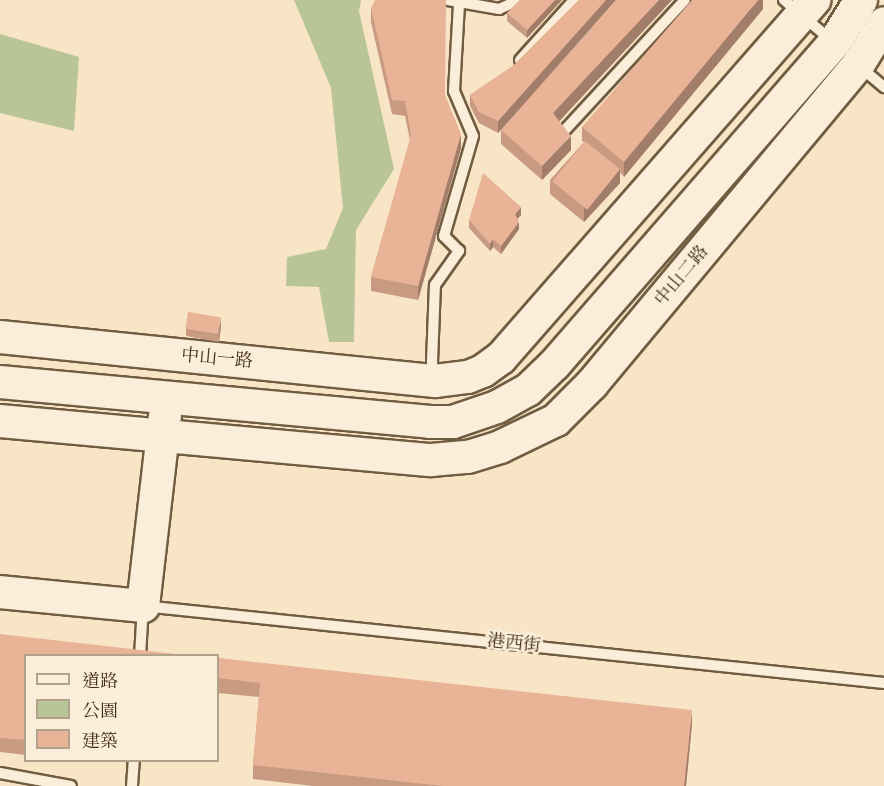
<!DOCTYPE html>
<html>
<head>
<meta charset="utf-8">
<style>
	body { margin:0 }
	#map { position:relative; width:884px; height:786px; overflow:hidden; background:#f8e5c6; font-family:"Old Standard TT","Noto Serif TC",serif }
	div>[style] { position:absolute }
	.green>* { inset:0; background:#bac597 }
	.roads { filter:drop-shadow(2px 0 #705c40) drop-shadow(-2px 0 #705c40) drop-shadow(0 2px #705c40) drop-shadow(0 -2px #705c40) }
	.lane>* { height:10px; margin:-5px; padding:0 5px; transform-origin:5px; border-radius:5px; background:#faeeda }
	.secondary>* { height:32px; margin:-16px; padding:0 16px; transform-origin:16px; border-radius:16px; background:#faeeda }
	.wall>* { inset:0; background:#c89a82 }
	.shaded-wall>* { inset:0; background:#a27d6a }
	.building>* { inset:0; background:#e8b397; transform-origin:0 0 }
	span { translate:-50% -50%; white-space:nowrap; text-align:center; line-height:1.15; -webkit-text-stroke:5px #faeeda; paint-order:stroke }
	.street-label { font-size:18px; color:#422e14 }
	.legend { position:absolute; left:24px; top:654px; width:195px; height:108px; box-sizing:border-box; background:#faeeda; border:2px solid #b0a18b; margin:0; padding:8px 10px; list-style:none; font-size:18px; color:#422e14 }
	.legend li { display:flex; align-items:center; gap:12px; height:30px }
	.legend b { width:30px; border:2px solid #b0a18b }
</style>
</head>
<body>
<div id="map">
	<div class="green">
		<i style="clip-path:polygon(294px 0,361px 0,359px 11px,394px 169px,356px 230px,354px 342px,329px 342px,319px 287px,286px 286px,287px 257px,326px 249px,343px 208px,331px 88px)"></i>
		<i style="clip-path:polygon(0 34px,79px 57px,74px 131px,0 113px)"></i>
	</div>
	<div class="roads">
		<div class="lane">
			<i style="left:448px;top:0;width:52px;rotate:10deg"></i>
			<i style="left:499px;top:9px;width:22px;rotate:-24deg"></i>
			<i style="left:784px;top:0;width:63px;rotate:40.5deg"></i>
			<i style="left:520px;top:60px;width:81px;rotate:-48deg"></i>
			<i style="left:859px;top:66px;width:33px;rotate:40deg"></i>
			<i style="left:564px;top:131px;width:178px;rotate:-47.3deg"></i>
			<i style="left:434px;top:378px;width:16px;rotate:-97deg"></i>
			<i style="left:432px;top:362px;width:77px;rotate:-87.8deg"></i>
			<i style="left:435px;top:285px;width:42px;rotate:-54.8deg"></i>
			<i style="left:459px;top:251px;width:21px;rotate:-135deg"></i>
			<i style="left:444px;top:236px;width:104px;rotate:-73.8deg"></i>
			<i style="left:473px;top:136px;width:49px;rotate:-112.9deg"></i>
			<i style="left:454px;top:91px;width:88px;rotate:-86.7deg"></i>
			<i style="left:140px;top:656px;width:50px;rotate:-86.6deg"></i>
			<i style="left:143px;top:606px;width:745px;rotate:5.93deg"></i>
			<i style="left:0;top:773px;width:72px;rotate:10.4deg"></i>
			<i style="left:132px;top:786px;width:26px;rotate:-86deg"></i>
		</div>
		<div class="secondary">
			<i style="left:0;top:337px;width:437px;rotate:5.8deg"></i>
			<i style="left:435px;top:381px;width:33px;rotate:-7deg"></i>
			<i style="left:468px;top:377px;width:16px;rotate:-22deg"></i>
			<i style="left:483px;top:371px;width:22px;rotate:-36deg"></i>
			<i style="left:501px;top:358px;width:476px;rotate:-48.8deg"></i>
			<i style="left:0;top:382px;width:432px;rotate:5.3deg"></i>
			<i style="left:430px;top:422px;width:23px"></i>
			<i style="left:453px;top:422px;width:46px;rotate:-18.8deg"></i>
			<i style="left:497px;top:407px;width:35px;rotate:-29deg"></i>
			<i style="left:528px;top:390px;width:37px;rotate:-44deg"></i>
			<i style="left:555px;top:364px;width:425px;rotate:-49deg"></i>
			<i style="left:834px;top:43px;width:51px;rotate:-57.9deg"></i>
			<i style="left:0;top:421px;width:433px;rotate:5.2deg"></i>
			<i style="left:431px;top:460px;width:37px;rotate:-5deg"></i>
			<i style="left:468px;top:457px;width:34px;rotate:-17deg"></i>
			<i style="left:500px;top:447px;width:62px;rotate:-25.7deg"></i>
			<i style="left:556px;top:420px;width:51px;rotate:-45deg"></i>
			<i style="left:592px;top:384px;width:415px;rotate:-50.2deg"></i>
			<i style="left:858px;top:65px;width:49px;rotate:-58.2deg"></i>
			<i style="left:0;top:592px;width:144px;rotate:5.6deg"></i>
			<i style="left:143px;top:606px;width:191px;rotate:-83.4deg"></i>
		</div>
	</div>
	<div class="wall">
		<i style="clip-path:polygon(520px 0,562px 0,527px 38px,507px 21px,507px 13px)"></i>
		<i style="clip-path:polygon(579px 0,616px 0,519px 109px,617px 0,672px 0,559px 121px,571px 150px,542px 180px,501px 144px,501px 130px,498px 133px,479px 123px,470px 106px,470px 95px,513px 66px)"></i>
		<i style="clip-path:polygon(763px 0,763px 9px,624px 177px,620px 172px,620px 183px,584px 222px,550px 194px,550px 180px,584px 142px,582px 141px,582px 127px)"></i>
		<i style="clip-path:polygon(371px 8px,445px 96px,461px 148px,418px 300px,371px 291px,371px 277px,410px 140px,405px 116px,392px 114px,371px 22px)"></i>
		<i style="clip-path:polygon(521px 215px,517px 219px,519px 229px,501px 254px,493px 247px,490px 251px,469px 228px,469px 220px)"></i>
		<i style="clip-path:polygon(221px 325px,219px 342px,186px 336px,186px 329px)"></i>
		<i style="clip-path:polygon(0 634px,26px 656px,26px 755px,0 752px)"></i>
		<i style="clip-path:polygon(218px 658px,692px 724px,686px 786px,313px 786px,253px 779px,253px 765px,259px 697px,218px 693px)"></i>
	</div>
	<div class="shaded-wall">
		<i style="clip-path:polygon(555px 0,562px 0,527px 38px,527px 30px)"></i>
		<i style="clip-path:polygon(606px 0,616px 0,498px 133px,498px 121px)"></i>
		<i style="clip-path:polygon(659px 0,672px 0,553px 128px,553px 113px)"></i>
		<i style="clip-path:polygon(758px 0,763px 0,763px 9px,624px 177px,624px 162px)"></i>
		<i style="clip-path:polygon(461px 134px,461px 148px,418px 300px,418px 286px)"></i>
		<i style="clip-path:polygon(571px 136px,571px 150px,542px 180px,542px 166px)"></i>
		<i style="clip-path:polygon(620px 169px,620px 183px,584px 222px,584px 208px)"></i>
		<i style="clip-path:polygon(521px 207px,521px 215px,515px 222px,515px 214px)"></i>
		<i style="clip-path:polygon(519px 222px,519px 229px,501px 254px,501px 246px)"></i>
		<i style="clip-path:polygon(493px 239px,493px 247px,490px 251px,490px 244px)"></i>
		<i style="clip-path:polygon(221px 317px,221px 325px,219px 342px,219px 334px)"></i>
		<i style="clip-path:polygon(692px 710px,692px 724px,686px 786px,684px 786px)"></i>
	</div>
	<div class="building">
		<i style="clip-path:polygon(375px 0,446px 0,445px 95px,461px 134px,418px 286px,371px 277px,411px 135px,405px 101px,392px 100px,371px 8px)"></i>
		<i style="clip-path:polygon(520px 0,555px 0,527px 30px,507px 13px)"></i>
		<i style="clip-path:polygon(579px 0,606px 0,498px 121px,479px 112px,470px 95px,513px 66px)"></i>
		<i style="clip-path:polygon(617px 0,659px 0,553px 113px,571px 136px,542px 166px,501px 130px)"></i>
		<i style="clip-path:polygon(692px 0,758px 0,624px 162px,582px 127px)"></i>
		<i style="left:585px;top:141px;width:45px;height:52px;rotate:39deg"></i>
		<i style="clip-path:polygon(483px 173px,521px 207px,515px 214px,519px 222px,501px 246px,493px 239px,490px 244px,469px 220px)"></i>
		<i style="left:188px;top:312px;width:33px;height:17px;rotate:9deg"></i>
		<i style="clip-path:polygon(0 634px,193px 656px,26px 656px,26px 740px,0 738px)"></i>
		<i style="clip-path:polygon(218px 658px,692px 710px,684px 786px,443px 786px,253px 765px,260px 683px,218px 678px)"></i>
	</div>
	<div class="street-label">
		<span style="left:682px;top:276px;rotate:-50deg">中山二路</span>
		<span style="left:217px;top:359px;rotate:5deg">中山一路</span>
		<span style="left:514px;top:644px;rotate:6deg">港西街</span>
	</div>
	<ul class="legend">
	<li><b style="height:8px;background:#faeeda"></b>道路</li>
	<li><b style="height:16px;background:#bac597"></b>公園</li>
	<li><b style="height:16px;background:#e8b397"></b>建築</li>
	</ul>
</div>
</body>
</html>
